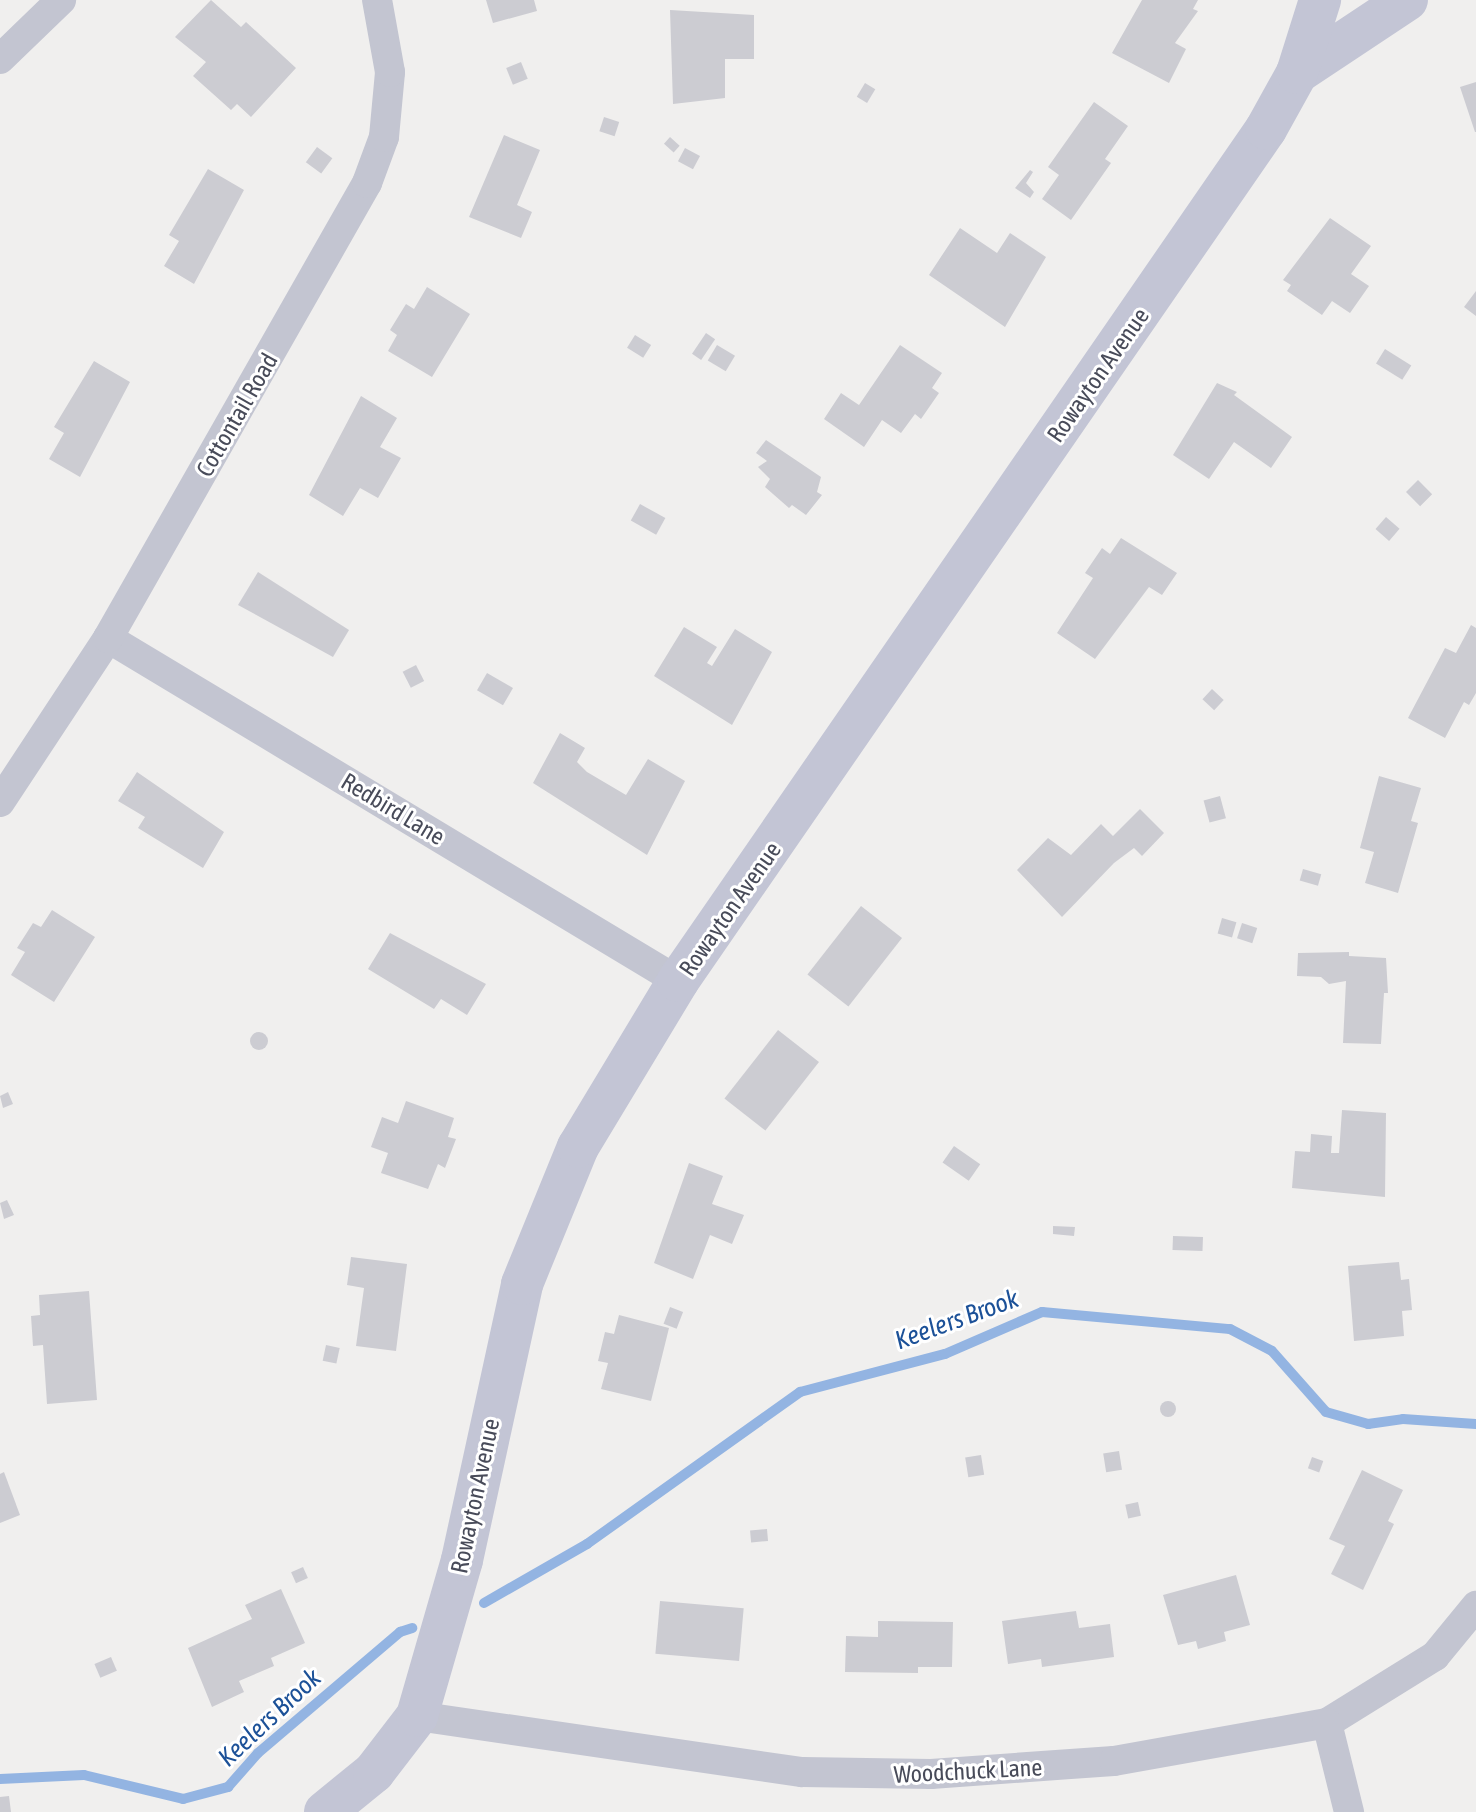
<!DOCTYPE html>
<html>
<head>
<meta charset="utf-8">
<style>
	body { margin:0 }
	#map { position:relative; width:1476px; height:1812px; overflow:hidden; background:#f0efee; font-family:"Asap Condensed",sans-serif }
	div>[style] { position:absolute }
	.stream>* { height:10px; margin:-5px; padding:0 5px; transform-origin:5px; border-radius:5px; background:#93b4e2 }
	.building>* { inset:0; background:#ccccd2; transform-origin:0 0 }
	.round { border-radius:50% }
	.street>* { height:30px; margin:-15px; padding:0 15px; transform-origin:15px; border-radius:15px; background:#c3c5d1 }
	.secondary>* { height:42px; margin:-21px; padding:0 21px; transform-origin:21px; border-radius:21px; background:#c3c5d5 }
	span { translate:-50% -50%; white-space:nowrap; text-align:center; line-height:1.15; -webkit-text-stroke:6px #fff; paint-order:stroke }
	.street-label { font-size:24px; color:#484b59 }
	.water-label { font-size:26px; color:#1c5198; font-style:italic }
</style>
</head>
<body>
<div id="map">
	<div class="stream">
		<i style="left:484px;top:1603px;width:119px;rotate:-29.8deg"></i>
		<i style="left:587px;top:1544px;width:262px;rotate:-35.5deg"></i>
		<i style="left:800px;top:1392px;width:150px;rotate:-14.7deg"></i>
		<i style="left:945px;top:1354px;width:106px;rotate:-23.4deg"></i>
		<i style="left:1042px;top:1312px;width:189px;rotate:5.2deg"></i>
		<i style="left:1230px;top:1329px;width:47px;rotate:27.6deg"></i>
		<i style="left:1272px;top:1351px;width:81px;rotate:48.5deg"></i>
		<i style="left:1326px;top:1412px;width:44px;rotate:15.9deg"></i>
		<i style="left:1368px;top:1424px;width:35px;rotate:-8deg"></i>
		<i style="left:1403px;top:1419px;width:73px;rotate:3.9deg"></i>
		<i style="left:0;top:1779px;width:84px;rotate:-2.7deg"></i>
		<i style="left:84px;top:1775px;width:102px;rotate:13.6deg"></i>
		<i style="left:183px;top:1799px;width:47px;rotate:-14.9deg"></i>
		<i style="left:228px;top:1787px;width:45px;rotate:-48.6deg"></i>
		<i style="left:258px;top:1753px;width:187px;rotate:-40.4deg"></i>
		<i style="left:400px;top:1632px;width:13px;rotate:-18deg"></i>
	</div>
	<div class="building">
		<i style="clip-path:polygon(211px 0,241px 27px,246px 22px,296px 68px,251px 117px,237px 104px,231px 110px,193px 76px,206px 62px,175px 37px)"></i>
		<i style="clip-path:polygon(486px 0,534px 0,537px 11px,493px 23px)"></i>
		<i style="clip-path:polygon(1142px 0,1198px 0,1193px 9px,1198px 11px,1175px 43px,1186px 49px,1169px 83px,1112px 53px)"></i>
		<i style="clip-path:polygon(670px 10px,754px 15px,754px 59px,725px 59px,725px 98px,673px 104px)"></i>
		<i style="left:521px;top:62px;width:18px;height:16px;rotate:68deg"></i>
		<i style="clip-path:polygon(1476px 82px,1476px 132px,1475px 132px,1460px 87px)"></i>
		<i style="left:865px;top:83px;width:12px;height:16px;rotate:31deg"></i>
		<i style="clip-path:polygon(1094px 102px,1128px 126px,1105px 159px,1111px 163px,1071px 220px,1042px 199px,1059px 175px,1048px 167px)"></i>
		<i style="left:604px;top:117px;width:16px;height:15px;rotate:18deg"></i>
		<i style="clip-path:polygon(504px 135px,540px 150px,517px 205px,532px 212px,521px 238px,469px 217px)"></i>
		<i style="left:670px;top:137px;width:13px;height:9px;rotate:42deg"></i>
		<i style="left:317px;top:147px;width:19px;height:19px;rotate:36deg"></i>
		<i style="left:685px;top:148px;width:17px;height:15px;rotate:28deg"></i>
		<i style="clip-path:polygon(208px 169px,244px 190px,194px 284px,164px 266px,179px 241px,169px 235px)"></i>
		<i style="clip-path:polygon(1030px 170px,1033px 172px,1026px 183px,1034px 192px,1030px 198px,1015px 188px)"></i>
		<i style="clip-path:polygon(1330px 218px,1371px 246px,1351px 274px,1369px 286px,1350px 313px,1332px 301px,1322px 315px,1287px 291px,1291px 285px,1283px 280px)"></i>
		<i style="clip-path:polygon(960px 228px,997px 253px,1010px 233px,1046px 257px,1005px 327px,929px 275px)"></i>
		<i style="clip-path:polygon(427px 287px,470px 314px,432px 377px,388px 351px,397px 335px,390px 330px,406px 304px,414px 309px)"></i>
		<i style="clip-path:polygon(1476px 291px,1476px 316px,1464px 307px)"></i>
		<i style="left:706px;top:333px;width:11px;height:25px;rotate:34deg"></i>
		<i style="left:635px;top:335px;width:19px;height:15px;rotate:32deg"></i>
		<i style="left:717px;top:345px;width:21px;height:18px;rotate:31deg"></i>
		<i style="clip-path:polygon(900px 345px,942px 373px,932px 388px,939px 393px,921px 419px,915px 414px,901px 433px,882px 420px,864px 447px,824px 419px,841px 393px,859px 405px)"></i>
		<i style="left:1385px;top:349px;width:31px;height:17px;rotate:32deg"></i>
		<i style="clip-path:polygon(94px 361px,130px 382px,80px 477px,49px 459px,64px 433px,54px 427px)"></i>
		<i style="clip-path:polygon(1217px 383px,1237px 392px,1234px 395px,1292px 437px,1271px 468px,1234px 442px,1209px 479px,1173px 455px)"></i>
		<i style="clip-path:polygon(361px 396px,397px 418px,380px 447px,401px 458px,378px 498px,360px 488px,343px 516px,309px 495px)"></i>
		<i style="clip-path:polygon(766px 440px,821px 477px,817px 492px,822px 495px,806px 515px,792px 505px,789px 508px,765px 487px,770px 479px,758px 467px,767px 461px,756px 453px)"></i>
		<i style="left:1418px;top:480px;width:20px;height:17px;rotate:45deg"></i>
		<i style="left:640px;top:504px;width:29px;height:19px;rotate:29deg"></i>
		<i style="left:1386px;top:517px;width:18px;height:16px;rotate:41deg"></i>
		<i style="clip-path:polygon(1121px 538px,1177px 573px,1162px 595px,1149px 587px,1095px 659px,1057px 633px,1093px 578px,1085px 573px,1102px 548px,1110px 554px)"></i>
		<i style="clip-path:polygon(258px 572px,349px 630px,333px 657px,238px 605px)"></i>
		<i style="clip-path:polygon(1471px 625px,1476px 628px,1476px 693px,1469px 705px,1464px 702px,1445px 738px,1408px 718px,1445px 648px,1456px 653px)"></i>
		<i style="clip-path:polygon(684px 627px,717px 647px,707px 663px,712px 666px,735px 629px,772px 652px,732px 725px,654px 676px)"></i>
		<i style="left:416px;top:665px;width:18px;height:15px;rotate:63deg"></i>
		<i style="left:487px;top:673px;width:30px;height:20px;rotate:30deg"></i>
		<i style="left:1212px;top:689px;width:16px;height:14px;rotate:43deg"></i>
		<i style="clip-path:polygon(560px 733px,585px 748px,577px 762px,587px 772px,626px 795px,648px 759px,685px 781px,647px 855px,533px 783px)"></i>
		<i style="clip-path:polygon(137px 772px,224px 832px,203px 868px,138px 828px,145px 817px,118px 801px)"></i>
		<i style="clip-path:polygon(1379px 776px,1421px 788px,1411px 821px,1418px 823px,1398px 893px,1365px 883px,1374px 852px,1360px 848px)"></i>
		<i style="left:1220px;top:796px;width:23px;height:17px;rotate:75deg"></i>
		<i style="clip-path:polygon(1140px 809px,1164px 833px,1142px 856px,1134px 848px,1114px 863px,1062px 917px,1017px 870px,1048px 838px,1071px 855px,1101px 824px,1113px 836px)"></i>
		<i style="left:1303px;top:869px;width:19px;height:12px;rotate:16deg"></i>
		<i style="left:861px;top:906px;width:52px;height:87px;rotate:38deg"></i>
		<i style="clip-path:polygon(52px 910px,95px 937px,54px 1002px,11px 975px,25px 952px,17px 948px,33px 923px,41px 927px)"></i>
		<i style="left:1222px;top:918px;width:15px;height:16px;rotate:16deg"></i>
		<i style="left:1242px;top:923px;width:16px;height:16px;rotate:18deg"></i>
		<i style="clip-path:polygon(390px 933px,486px 984px,467px 1015px,441px 999px,434px 1009px,368px 969px)"></i>
		<i style="clip-path:polygon(1349px 952px,1349px 956px,1386px 958px,1388px 993px,1384px 993px,1381px 1044px,1343px 1043px,1346px 981px,1329px 984px,1321px 977px,1297px 976px,1298px 953px)"></i>
		<i style="left:778px;top:1030px;width:52px;height:87px;rotate:38deg"></i>
		<i class="round" style="left:250px;top:1032px;width:18px;height:18px"></i>
		<i style="clip-path:polygon(8px 1092px,13px 1104px,3px 1108px,0 1096px)"></i>
		<i style="clip-path:polygon(406px 1101px,454px 1118px,448px 1137px,456px 1139px,445px 1168px,438px 1164px,428px 1189px,381px 1173px,388px 1153px,371px 1147px,382px 1117px,398px 1123px)"></i>
		<i style="clip-path:polygon(1342px 1110px,1386px 1113px,1385px 1197px,1292px 1188px,1295px 1151px,1310px 1152px,1311px 1134px,1332px 1136px,1331px 1153px,1339px 1153px)"></i>
		<i style="left:954px;top:1146px;width:32px;height:20px;rotate:35deg"></i>
		<i style="clip-path:polygon(689px 1163px,723px 1176px,712px 1204px,744px 1215px,732px 1244px,710px 1235px,693px 1279px,654px 1263px)"></i>
		<i style="clip-path:polygon(7px 1200px,14px 1215px,4px 1219px,0 1203px)"></i>
		<i style="clip-path:polygon(1053px 1226px,1075px 1227px,1074px 1236px,1053px 1234px)"></i>
		<i style="left:1173px;top:1236px;width:30px;height:14px;rotate:2deg"></i>
		<i style="clip-path:polygon(351px 1257px,407px 1264px,396px 1351px,356px 1346px,364px 1288px,347px 1285px)"></i>
		<i style="clip-path:polygon(1399px 1262px,1401px 1280px,1409px 1279px,1412px 1310px,1402px 1311px,1404px 1336px,1354px 1341px,1348px 1266px)"></i>
		<i style="clip-path:polygon(89px 1291px,97px 1400px,47px 1404px,43px 1345px,33px 1346px,31px 1316px,40px 1315px,39px 1295px)"></i>
		<i style="left:670px;top:1307px;width:14px;height:18px;rotate:21deg"></i>
		<i style="clip-path:polygon(619px 1315px,669px 1328px,651px 1401px,601px 1389px,608px 1363px,598px 1361px,605px 1332px,614px 1334px)"></i>
		<i style="left:326px;top:1345px;width:14px;height:16px;rotate:12deg"></i>
		<i class="round" style="left:1160px;top:1401px;width:16px;height:16px"></i>
		<i style="left:1119px;top:1451px;width:19px;height:16px;rotate:81deg"></i>
		<i style="left:981px;top:1455px;width:20px;height:16px;rotate:81deg"></i>
		<i style="left:1312px;top:1457px;width:12px;height:12px;rotate:20deg"></i>
		<i style="clip-path:polygon(1362px 1470px,1403px 1490px,1388px 1521px,1394px 1524px,1363px 1590px,1331px 1574px,1345px 1546px,1329px 1539px)"></i>
		<i style="clip-path:polygon(4px 1472px,20px 1515px,0 1523px,0 1474px)"></i>
		<i style="left:1138px;top:1502px;width:14px;height:13px;rotate:78deg"></i>
		<i style="left:767px;top:1529px;width:12px;height:17px;rotate:85deg"></i>
		<i style="left:303px;top:1567px;width:12px;height:13px;rotate:66deg"></i>
		<i style="clip-path:polygon(1236px 1575px,1250px 1625px,1224px 1632px,1226px 1641px,1198px 1649px,1196px 1641px,1178px 1645px,1163px 1595px)"></i>
		<i style="clip-path:polygon(281px 1589px,305px 1643px,271px 1658px,274px 1666px,239px 1681px,244px 1692px,212px 1707px,188px 1648px,252px 1619px,245px 1605px)"></i>
		<i style="left:660px;top:1601px;width:84px;height:53px;rotate:5deg"></i>
		<i style="clip-path:polygon(1076px 1611px,1079px 1628px,1110px 1624px,1114px 1657px,1042px 1667px,1041px 1659px,1008px 1664px,1002px 1621px)"></i>
		<i style="clip-path:polygon(878px 1621px,953px 1622px,952px 1667px,918px 1667px,918px 1673px,845px 1672px,846px 1636px,878px 1637px)"></i>
		<i style="left:111px;top:1657px;width:15px;height:18px;rotate:67deg"></i>
		<i style="clip-path:polygon(9px 1796px,11px 1812px,0 1812px,0 1797px)"></i>
	</div>
	<div class="street">
		<i style="left:0;top:59px;width:85px;rotate:-44deg"></i>
		<i style="left:108px;top:638px;width:665px;rotate:31.04deg"></i>
		<i style="left:0;top:802px;width:196px;rotate:-56.6deg"></i>
		<i style="left:108px;top:638px;width:524px;rotate:-60.35deg"></i>
		<i style="left:367px;top:183px;width:49px;rotate:-69.7deg"></i>
		<i style="left:384px;top:137px;width:65px;rotate:-84.7deg"></i>
		<i style="left:390px;top:72px;width:73px;rotate:-100.2deg"></i>
		<i style="left:417px;top:1716px;width:389px;rotate:8.3deg"></i>
		<i style="left:802px;top:1772px;width:129px;rotate:0.9deg"></i>
		<i style="left:931px;top:1774px;width:183px;rotate:-4.1deg"></i>
		<i style="left:1114px;top:1761px;width:216px;rotate:-10.1deg"></i>
		<i style="left:1327px;top:1723px;width:127px;rotate:-31.8deg"></i>
		<i style="left:1435px;top:1656px;width:65px;rotate:-50.6deg"></i>
		<i style="left:1327px;top:1723px;width:92px;rotate:76.1deg"></i>
	</div>
	<div class="secondary">
		<i style="left:1297px;top:73px;width:132px;rotate:-33.6deg"></i>
		<i style="left:325px;top:1812px;width:63px;rotate:-39.2deg"></i>
		<i style="left:374px;top:1772px;width:71px;rotate:-52.5deg"></i>
		<i style="left:417px;top:1716px;width:162px;rotate:-73.9deg"></i>
		<i style="left:462px;top:1560px;width:282px;rotate:-77.7deg"></i>
		<i style="left:522px;top:1284px;width:148px;rotate:-67.8deg"></i>
		<i style="left:578px;top:1147px;width:194px;rotate:-58.9deg"></i>
		<i style="left:678px;top:981px;width:1035px;rotate:-55.39deg"></i>
		<i style="left:1266px;top:129px;width:64px;rotate:-61deg"></i>
		<i style="left:1297px;top:73px;width:77px;rotate:-72.5deg"></i>
	</div>
	<div class="street-label">
		<span style="left:1098px;top:375px;rotate:-55deg">Rowayton Avenue</span>
		<span style="left:237px;top:415px;rotate:-60deg">Cottontail Road</span>
		<span style="left:393px;top:809px;rotate:31deg">Redbird Lane</span>
		<span style="left:730px;top:909px;rotate:-55deg">Rowayton Avenue</span>
		<span style="left:475px;top:1496px;rotate:-78deg">Rowayton Avenue</span>
		<span style="left:968px;top:1771px;rotate:-3deg">Woodchuck Lane</span>
	</div>
	<div class="water-label">
		<span style="left:957px;top:1320px;rotate:-20deg">Keelers Brook</span>
		<span style="left:270px;top:1718px;rotate:-43deg">Keelers Brook</span>
	</div>
</div>
</body>
</html>
